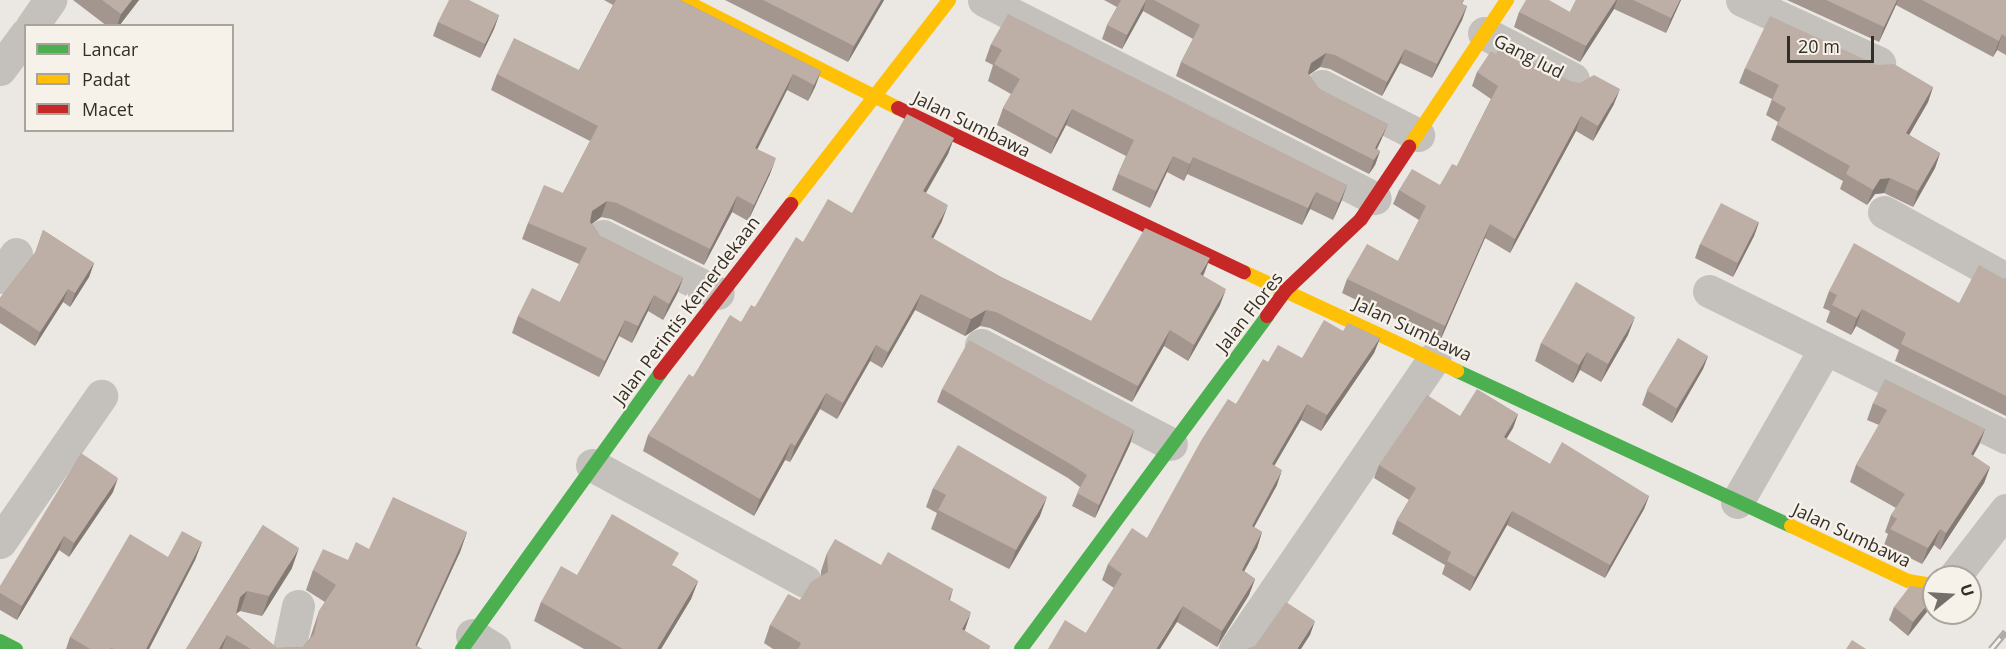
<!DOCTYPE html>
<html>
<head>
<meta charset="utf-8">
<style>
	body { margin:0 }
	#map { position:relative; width:2006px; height:649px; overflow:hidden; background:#ebe7e2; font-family:"Open Sans",sans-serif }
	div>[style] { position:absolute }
	.street>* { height:33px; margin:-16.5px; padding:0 16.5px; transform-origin:16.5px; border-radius:16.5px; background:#c4c0bb }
	.fast>* { height:14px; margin:-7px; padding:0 7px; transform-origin:7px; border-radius:7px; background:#4caf50 }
	.slow>* { height:14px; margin:-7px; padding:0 7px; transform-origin:7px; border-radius:7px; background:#ffc107 }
	.jam>* { height:14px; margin:-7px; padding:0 7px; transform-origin:7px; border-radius:7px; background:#c62828 }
	.rail>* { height:7px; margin-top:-3.5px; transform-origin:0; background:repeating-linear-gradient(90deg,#f7f2e9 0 14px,#aca9a5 0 28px); box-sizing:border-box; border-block:2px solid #aca9a5 }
	.wall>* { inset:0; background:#a3968f }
	.shaded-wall>* { inset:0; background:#847a74 }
	.building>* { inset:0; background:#bdaea6; transform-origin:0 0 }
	span { translate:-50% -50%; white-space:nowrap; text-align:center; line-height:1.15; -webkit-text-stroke:4.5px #f7f2e9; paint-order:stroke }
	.street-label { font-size:18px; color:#342e29 }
	.legend { position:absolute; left:24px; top:24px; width:210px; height:108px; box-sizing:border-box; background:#f7f2e9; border:2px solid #a9a49c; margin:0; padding:8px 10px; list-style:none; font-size:18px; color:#342e29 }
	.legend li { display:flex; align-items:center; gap:12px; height:30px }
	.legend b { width:30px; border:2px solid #a9a49c }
	.north { position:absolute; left:1922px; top:565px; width:60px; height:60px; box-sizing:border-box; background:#f7f2e9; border:2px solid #a9a49c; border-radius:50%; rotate:72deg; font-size:16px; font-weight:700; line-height:24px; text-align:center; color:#342e29 }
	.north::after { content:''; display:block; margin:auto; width:21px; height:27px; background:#746f6a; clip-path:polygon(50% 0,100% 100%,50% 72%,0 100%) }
	.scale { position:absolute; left:1787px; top:36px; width:87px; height:27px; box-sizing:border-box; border:3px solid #342e29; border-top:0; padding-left:8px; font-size:18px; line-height:21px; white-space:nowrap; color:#342e29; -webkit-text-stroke:4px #f7f2e9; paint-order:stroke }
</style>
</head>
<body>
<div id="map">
	<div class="street">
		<i style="left:984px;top:0;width:438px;rotate:26.9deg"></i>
		<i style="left:1742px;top:0;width:151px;rotate:24.7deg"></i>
		<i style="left:32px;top:26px;width:32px;rotate:-55deg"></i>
		<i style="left:1484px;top:33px;width:100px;rotate:27.3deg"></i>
		<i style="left:0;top:69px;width:44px;rotate:-53.4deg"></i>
		<i style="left:1322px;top:86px;width:108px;rotate:27deg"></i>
		<i style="left:1884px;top:212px;width:139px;rotate:28.8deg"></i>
		<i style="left:603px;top:236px;width:128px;rotate:26.4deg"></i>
		<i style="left:0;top:277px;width:28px;rotate:-55deg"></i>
		<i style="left:1709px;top:291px;width:331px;rotate:26.2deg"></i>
		<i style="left:981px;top:345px;width:214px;rotate:27.5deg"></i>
		<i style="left:592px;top:465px;width:243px;rotate:28.6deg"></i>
		<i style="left:1737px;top:502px;width:174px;rotate:-60.1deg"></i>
		<i style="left:0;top:542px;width:178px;rotate:-55.3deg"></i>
		<i style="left:1954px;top:577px;width:85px;rotate:-52.2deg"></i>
		<i style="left:472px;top:635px;width:26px;rotate:32deg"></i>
		<i style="left:289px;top:649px;width:44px;rotate:-78.2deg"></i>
		<i style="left:1235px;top:649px;width:353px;rotate:-55.6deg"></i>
	</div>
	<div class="fast">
		<i style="left:1457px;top:371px;width:368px;rotate:24.9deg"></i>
		<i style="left:0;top:641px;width:18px;rotate:27deg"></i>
		<i style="left:462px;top:649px;width:340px;rotate:-54.3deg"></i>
		<i style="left:1021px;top:649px;width:414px;rotate:-53.5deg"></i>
	</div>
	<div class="slow">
		<i style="left:683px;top:0;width:241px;rotate:26.7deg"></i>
		<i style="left:1409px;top:147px;width:177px;rotate:-56.3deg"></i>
		<i style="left:791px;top:204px;width:258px;rotate:-52.2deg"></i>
		<i style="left:1244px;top:272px;width:235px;rotate:24.9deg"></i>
		<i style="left:1791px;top:526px;width:129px;rotate:25.2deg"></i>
		<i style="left:1908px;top:581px;width:26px;rotate:9deg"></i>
	</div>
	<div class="jam">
		<i style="left:898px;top:108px;width:383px;rotate:25.4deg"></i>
		<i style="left:1267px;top:316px;width:32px;rotate:-54deg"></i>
		<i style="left:1286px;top:290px;width:103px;rotate:-43.4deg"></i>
		<i style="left:1361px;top:219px;width:87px;rotate:-56.3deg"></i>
		<i style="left:660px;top:373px;width:214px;rotate:-52.2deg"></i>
	</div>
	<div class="rail">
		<i style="left:1991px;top:649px;width:23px;rotate:-50deg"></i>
	</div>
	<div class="wall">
		<i style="clip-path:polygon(73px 0,139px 0,119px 26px,107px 26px)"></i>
		<i style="clip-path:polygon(604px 0,680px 0,821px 71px,815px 87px,808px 101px,787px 90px,757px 149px,770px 174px,748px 221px,732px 212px,704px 265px,611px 219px,601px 217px,592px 224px,600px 236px,683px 278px,677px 294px,663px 320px,648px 311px,632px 343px,619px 336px,599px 377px,512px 333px,518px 316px,560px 302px,579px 264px,522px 239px,528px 223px,563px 193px,590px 141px,491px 90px,497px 74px,579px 70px,613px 5px)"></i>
		<i style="clip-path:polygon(725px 0,884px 0,848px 62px)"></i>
		<i style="clip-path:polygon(1104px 0,1464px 0,1462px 4px,1467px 6px,1462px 20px,1432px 78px,1400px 63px,1382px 96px,1330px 69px,1320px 67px,1309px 75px,1318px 88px,1382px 138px,1377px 149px,1380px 151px,1375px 165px,1369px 174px,1176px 76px,1181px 62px,1193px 39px,1143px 11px,1122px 49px,1102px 39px,1107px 25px,1117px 7px)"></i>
		<i style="clip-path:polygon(1576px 0,1681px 0,1666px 33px,1614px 9px,1580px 62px,1514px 27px,1519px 12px,1570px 12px)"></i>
		<i style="clip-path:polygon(1787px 0,2006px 0,2006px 55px,1997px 50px,1993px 57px,1896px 5px,1879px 42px)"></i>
		<i style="clip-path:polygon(499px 15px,494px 29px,480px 58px,433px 36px,438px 22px)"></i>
		<i style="clip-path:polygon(991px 44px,1347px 185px,1341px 202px,1333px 220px,1310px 209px,1302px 225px,1187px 174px,1184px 181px,1167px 172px,1150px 208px,1112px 190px,1118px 174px,1126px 156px,1066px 125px,1051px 154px,997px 125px,1003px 108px,1011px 94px,988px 81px,993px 65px,985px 61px)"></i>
		<i style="clip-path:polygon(1496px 54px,1570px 81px,1614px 104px,1593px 141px,1576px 131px,1510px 253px,1485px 238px,1440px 341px,1342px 293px,1347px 279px,1398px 261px,1419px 220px,1393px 204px,1399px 190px,1440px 185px,1457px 166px,1491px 99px,1472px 86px,1477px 72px)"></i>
		<i style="clip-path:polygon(1877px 65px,1933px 87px,1928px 102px,1909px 135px,1940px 153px,1935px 168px,1913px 207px,1884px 193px,1875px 194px,1867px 205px,1840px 189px,1843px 181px,1771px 140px,1778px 122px,1766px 115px,1772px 99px,1739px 83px,1745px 68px)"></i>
		<i style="clip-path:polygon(954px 138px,948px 154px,926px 193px,942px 221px,933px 239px,1001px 277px,1091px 321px,1203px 275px,1220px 305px,1188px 361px,1164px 346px,1132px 402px,990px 328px,980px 326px,965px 336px,915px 310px,882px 368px,870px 361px,837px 419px,820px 409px,790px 462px,785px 460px,754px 516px,643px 451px,648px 435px,693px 377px,741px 322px,755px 307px,803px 242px,852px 213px)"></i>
		<i style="clip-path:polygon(1759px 222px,1754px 236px,1733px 277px,1695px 258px,1700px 244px)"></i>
		<i style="clip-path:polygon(43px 230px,94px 263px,89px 277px,70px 307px,63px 302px,35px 346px,0 323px,0 298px,35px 253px)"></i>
		<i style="clip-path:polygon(2006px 278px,2006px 416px,1895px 361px,1899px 350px,1856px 326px,1851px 335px,1826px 322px,1830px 311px,1823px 308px,1829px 291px,1959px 303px,2004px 279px)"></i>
		<i style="clip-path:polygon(1343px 331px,1380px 338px,1374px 353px,1321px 431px,1301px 420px,1274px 465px,1277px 485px,1254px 527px,1262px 532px,1257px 548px,1244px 571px,1255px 579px,1249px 595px,1217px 647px,1177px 622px,1086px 633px,1114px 588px,1102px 580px,1108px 564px,1147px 538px,1236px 404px,1268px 362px,1302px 358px)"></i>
		<i style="clip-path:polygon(1628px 335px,1601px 382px,1580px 370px,1573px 383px,1535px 361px,1541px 343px)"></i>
		<i style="clip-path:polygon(1708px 356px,1703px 369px,1672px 423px,1642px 405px,1647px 391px)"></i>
		<i style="clip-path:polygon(942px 389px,1134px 430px,1130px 444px,1095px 518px,1072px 506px,1080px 487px,1068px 478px,937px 402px)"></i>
		<i style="clip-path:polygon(1873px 403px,1985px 429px,1979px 445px,1973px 456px,1990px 467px,1984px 483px,1940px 550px,1934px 545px,1922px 564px,1884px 545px,1888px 534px,1885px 532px,1891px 515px,1896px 508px,1850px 482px,1856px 465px,1879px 425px,1867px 420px)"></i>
		<i style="clip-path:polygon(1518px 414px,1513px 428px,1506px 439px,1550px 464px,1649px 496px,1644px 509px,1605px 578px,1507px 525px,1470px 591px,1442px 574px,1445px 565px,1392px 534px,1397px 520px,1409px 500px,1374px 478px,1379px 465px,1460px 416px)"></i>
		<i style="clip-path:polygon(933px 488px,1040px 516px,1009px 569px,931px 529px,937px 513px,926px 507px)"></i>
		<i style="clip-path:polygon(113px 492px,69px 557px,59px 550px,17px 620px,0 610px,0 586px)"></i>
		<i style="clip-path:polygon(263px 525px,292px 568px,262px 616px,240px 611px,236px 614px,277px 648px,303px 647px,310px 638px,319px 611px,325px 602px,306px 590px,313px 570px,348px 560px,369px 549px,467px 532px,460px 552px,417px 646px,422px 649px,186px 649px)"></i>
		<i style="clip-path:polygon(202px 542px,195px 560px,149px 649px,66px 649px,70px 637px,168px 557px)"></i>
		<i style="clip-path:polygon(827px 553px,881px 565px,953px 589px,950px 600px,964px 631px,990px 646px,989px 649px,773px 649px,764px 643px,770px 625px,800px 600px,821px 576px,821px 571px)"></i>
		<i style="clip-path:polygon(674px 566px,698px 581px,691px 599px,661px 649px,584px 649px,534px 621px,541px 602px,577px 575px)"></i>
		<i style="clip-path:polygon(1934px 589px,1908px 636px,1889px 620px,1894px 607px)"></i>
	</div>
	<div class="shaded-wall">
		<i style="clip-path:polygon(132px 0,139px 0,119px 26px,117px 26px,121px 14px)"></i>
		<i style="clip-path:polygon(881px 0,884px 0,848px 62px,854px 46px)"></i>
		<i style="clip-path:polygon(1146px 0,1143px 11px,1122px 49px,1127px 35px)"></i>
		<i style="clip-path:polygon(1616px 0,1617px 0,1614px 9px,1580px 62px,1586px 46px)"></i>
		<i style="clip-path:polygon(1680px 0,1681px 0,1666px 33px,1671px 18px)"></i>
		<i style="clip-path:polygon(1897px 0,1898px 0,1896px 5px,1879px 42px,1884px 27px)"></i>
		<i style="clip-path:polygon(1467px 6px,1462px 20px,1432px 78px,1437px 64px)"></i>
		<i style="clip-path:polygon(499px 15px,494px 29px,480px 58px,485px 44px)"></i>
		<i style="clip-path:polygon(2002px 34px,1997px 50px,1993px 57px,1999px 41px)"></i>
		<i style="clip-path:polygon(1405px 49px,1400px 63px,1382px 96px,1387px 82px)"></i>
		<i style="clip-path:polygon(1326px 53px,1320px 67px,1306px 77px,1311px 63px)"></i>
		<i style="clip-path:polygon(821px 71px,815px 87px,808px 101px,814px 85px)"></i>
		<i style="clip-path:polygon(793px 74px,787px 90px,750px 164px,755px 148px)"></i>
		<i style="clip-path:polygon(1933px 87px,1928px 102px,1901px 149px,1906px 133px)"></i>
		<i style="clip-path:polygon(1620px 89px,1614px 104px,1593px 141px,1598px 126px)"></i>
		<i style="clip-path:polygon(1072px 109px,1066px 125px,1051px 154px,1057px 138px)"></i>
		<i style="clip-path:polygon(1581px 116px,1576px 131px,1510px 253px,1515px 239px)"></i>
		<i style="clip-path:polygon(1388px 124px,1382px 138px,1372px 159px,1375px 148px)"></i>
		<i style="clip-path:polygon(954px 138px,948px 154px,917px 208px,923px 191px)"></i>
		<i style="clip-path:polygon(1380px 151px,1375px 165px,1369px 174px,1374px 160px)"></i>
		<i style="clip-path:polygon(1940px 153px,1935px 168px,1913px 207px,1918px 191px)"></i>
		<i style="clip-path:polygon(1173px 156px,1167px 172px,1150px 208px,1156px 191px)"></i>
		<i style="clip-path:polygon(1193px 157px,1187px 174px,1184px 181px,1190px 164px)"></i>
		<i style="clip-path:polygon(776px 158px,770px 174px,748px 221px,754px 205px)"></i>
		<i style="clip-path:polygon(1890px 178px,1884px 193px,1875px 194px,1867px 205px,1873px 190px,1880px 179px)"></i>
		<i style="clip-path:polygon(1347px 185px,1341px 202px,1333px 220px,1339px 203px)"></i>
		<i style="clip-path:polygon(1316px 192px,1310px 209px,1302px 225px,1308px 208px)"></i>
		<i style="clip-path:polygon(737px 196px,732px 212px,704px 265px,710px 249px)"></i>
		<i style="clip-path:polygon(607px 201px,601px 217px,587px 227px,592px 211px)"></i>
		<i style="clip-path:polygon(948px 205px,942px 221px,925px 254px,931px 237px)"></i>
		<i style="clip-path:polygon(1759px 222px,1754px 236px,1733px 277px,1738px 263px)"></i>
		<i style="clip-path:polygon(1490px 224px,1485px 238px,1440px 341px,1445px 326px)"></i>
		<i style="clip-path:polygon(1210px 258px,1204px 274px,1194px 290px,1200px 274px)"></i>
		<i style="clip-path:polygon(94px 263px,89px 277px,70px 307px,75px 293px)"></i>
		<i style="clip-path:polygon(683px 278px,677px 294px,663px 320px,669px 304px)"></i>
		<i style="clip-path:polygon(68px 289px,63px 302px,35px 346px,40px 332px)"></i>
		<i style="clip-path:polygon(1226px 289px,1220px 305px,1188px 361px,1194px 345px)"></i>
		<i style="clip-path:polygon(921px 294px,915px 310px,882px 368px,888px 352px)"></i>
		<i style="clip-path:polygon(654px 295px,648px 311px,632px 343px,638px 326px)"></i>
		<i style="clip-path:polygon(1862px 309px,1856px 326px,1851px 335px,1857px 318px)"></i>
		<i style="clip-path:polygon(986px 310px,980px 326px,965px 336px,971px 319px)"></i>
		<i style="clip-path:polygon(1635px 317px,1628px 335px,1601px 382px,1608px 364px)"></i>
		<i style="clip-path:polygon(625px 320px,619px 336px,599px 377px,605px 361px)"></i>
		<i style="clip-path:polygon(1170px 330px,1164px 346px,1132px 402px,1138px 386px)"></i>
		<i style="clip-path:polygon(1380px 338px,1374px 353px,1321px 431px,1327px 415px)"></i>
		<i style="clip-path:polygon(876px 345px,870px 361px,837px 419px,843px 403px)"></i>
		<i style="clip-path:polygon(1587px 352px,1580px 370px,1573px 383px,1579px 365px)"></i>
		<i style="clip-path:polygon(1708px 356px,1703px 369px,1672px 423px,1677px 409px)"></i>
		<i style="clip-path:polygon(826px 393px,820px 409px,790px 462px,795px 446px)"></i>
		<i style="clip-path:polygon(1307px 404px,1301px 420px,1266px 480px,1272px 464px)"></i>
		<i style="clip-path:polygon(1518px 414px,1513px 428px,1499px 451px,1504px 437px)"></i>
		<i style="clip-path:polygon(1985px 429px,1979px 445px,1965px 470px,1971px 454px)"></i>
		<i style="clip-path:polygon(1134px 430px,1130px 444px,1095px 518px,1099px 505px)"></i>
		<i style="clip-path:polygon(791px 443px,785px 460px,754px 516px,760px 499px)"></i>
		<i style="clip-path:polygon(1990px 467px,1984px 483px,1940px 550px,1946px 533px)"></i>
		<i style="clip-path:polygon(1282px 470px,1277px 485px,1246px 542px,1252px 526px)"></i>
		<i style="clip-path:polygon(118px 478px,113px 492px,69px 557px,74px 543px)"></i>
		<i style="clip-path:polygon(1649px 496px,1644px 509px,1605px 578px,1610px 565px)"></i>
		<i style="clip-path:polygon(1047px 497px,1040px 516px,1009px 569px,1016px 550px)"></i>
		<i style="clip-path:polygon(1512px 511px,1507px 525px,1470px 591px,1475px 577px)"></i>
		<i style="clip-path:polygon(1940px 529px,1934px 545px,1922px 564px,1928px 548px)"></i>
		<i style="clip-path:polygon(467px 532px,460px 552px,415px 649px,414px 649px)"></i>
		<i style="clip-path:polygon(1262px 532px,1257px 548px,1236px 586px,1242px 570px)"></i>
		<i style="clip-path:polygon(64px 536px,59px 550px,17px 620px,22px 606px)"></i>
		<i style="clip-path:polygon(202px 542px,195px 560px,149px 649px,146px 649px)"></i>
		<i style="clip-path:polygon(299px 548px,292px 568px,262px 616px,269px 596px)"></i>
		<i style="clip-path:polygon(1255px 579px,1249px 595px,1217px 647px,1222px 631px)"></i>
		<i style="clip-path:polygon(698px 581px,691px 599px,661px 649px,657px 649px)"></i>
		<i style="clip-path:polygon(247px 591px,240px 611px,232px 616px,240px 597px)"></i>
		<i style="clip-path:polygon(1934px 596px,1934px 603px,1908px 636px,1913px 622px)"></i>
		<i style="clip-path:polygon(1183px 606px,1177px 622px,1160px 649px,1156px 649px)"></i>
		<i style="clip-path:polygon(971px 612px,965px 630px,955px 647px,962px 629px)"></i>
		<i style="clip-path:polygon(1315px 621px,1310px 635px,1301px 649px,1297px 649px)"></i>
		<i style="clip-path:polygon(227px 635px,222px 649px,219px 649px)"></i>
	</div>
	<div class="building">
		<i style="clip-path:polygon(102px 0,132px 0,121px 14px)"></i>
		<i style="clip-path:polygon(449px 0,469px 0,499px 15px,485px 44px,438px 22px)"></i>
		<i style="clip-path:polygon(616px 0,680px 0,821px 71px,814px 85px,793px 74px,755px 148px,776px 158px,754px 205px,737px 196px,710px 249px,617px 203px,607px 201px,592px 211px,590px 222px,600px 236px,683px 278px,669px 304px,654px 295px,638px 326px,625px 320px,605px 361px,518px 316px,532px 288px,560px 302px,587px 248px,528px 223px,544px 185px,563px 193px,598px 126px,497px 74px,514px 38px,579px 70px)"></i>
		<i style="clip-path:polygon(763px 0,881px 0,854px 46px)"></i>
		<i style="clip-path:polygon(1121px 0,1146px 0,1127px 35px,1107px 25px)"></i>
		<i style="clip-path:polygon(1154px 0,1463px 0,1461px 4px,1467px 6px,1437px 64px,1405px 49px,1387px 82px,1335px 55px,1326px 53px,1311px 63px,1308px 73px,1318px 88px,1388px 124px,1375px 148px,1380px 151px,1374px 160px,1181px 62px,1200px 25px)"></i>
		<i style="clip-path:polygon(1526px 0,1549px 0,1570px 12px,1576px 0,1616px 0,1586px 46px,1519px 12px)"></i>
		<i style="clip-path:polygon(1633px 0,1680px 0,1671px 18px)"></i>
		<i style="clip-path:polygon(1826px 0,1897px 0,1884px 27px)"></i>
		<i style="clip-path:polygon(1922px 0,2006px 0,2006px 37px,2002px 34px,1999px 41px)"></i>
		<i style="clip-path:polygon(1008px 14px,1347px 185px,1339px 203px,1316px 192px,1308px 208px,1193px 157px,1190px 164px,1173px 156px,1156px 191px,1118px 174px,1134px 140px,1072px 109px,1057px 138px,1003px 108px,1020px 79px,994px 64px,1002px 50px,991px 44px)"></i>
		<i style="clip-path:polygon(1770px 16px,1877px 65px,1894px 64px,1933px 87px,1906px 133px,1940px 153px,1918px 191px,1890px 178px,1880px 179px,1873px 190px,1846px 174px,1850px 166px,1777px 125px,1786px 108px,1772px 100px,1779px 85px,1745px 68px)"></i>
		<i style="clip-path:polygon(1500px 46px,1570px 81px,1580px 83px,1594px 75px,1620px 89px,1598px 126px,1581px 116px,1515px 239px,1490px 224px,1445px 326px,1347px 279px,1367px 244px,1398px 261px,1426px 206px,1399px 190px,1412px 169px,1440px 185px,1452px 164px,1457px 166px,1498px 86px,1477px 72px,1491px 51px,1496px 54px)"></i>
		<i style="clip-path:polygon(907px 114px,954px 138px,923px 191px,948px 205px,931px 237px,1001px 277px,1091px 321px,1145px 228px,1210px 258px,1200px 274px,1226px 289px,1194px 345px,1170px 330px,1138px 386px,996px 312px,986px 310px,971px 319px,921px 294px,888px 352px,876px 345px,843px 403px,826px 393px,795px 446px,791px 443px,760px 499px,648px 435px,689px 374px,693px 377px,730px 315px,741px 322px,751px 305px,755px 307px,796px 237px,803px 242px,828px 199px,852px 213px)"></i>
		<i style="left:1721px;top:203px;width:42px;height:46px;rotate:27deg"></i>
		<i style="clip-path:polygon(43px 230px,94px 263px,75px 293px,68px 289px,40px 332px,0 306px,0 298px,36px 251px)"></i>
		<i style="clip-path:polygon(1854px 243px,1959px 303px,1979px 265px,2004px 279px,2006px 278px,2006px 396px,1901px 344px,1906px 333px,1862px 309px,1857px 318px,1832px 305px,1837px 295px,1829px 291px)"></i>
		<i style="clip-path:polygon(1576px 282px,1635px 317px,1608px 364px,1587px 352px,1579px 365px,1541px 343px)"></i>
		<i style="clip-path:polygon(1324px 320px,1343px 331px,1348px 323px,1380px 338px,1327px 415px,1307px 404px,1272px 464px,1282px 470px,1252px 526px,1262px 532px,1242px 570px,1255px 579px,1222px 631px,1183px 606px,1156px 649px,1048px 649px,1065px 620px,1086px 633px,1122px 574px,1108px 564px,1132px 528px,1147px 538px,1202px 439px,1228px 399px,1236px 404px,1263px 359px,1268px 362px,1278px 345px,1302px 358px)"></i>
		<i style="left:1678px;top:338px;width:35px;height:61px;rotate:31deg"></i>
		<i style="clip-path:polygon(969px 340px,1134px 430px,1099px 505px,1077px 493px,1087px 475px,1072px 465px,942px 389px)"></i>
		<i style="clip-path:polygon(1885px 379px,1985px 429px,1971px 454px,1990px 467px,1946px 533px,1940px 529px,1928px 548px,1890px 529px,1897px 519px,1891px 515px,1905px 494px,1856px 465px,1887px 410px,1873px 403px)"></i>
		<i style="clip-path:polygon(1477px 389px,1518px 414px,1504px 437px,1550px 464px,1562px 442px,1649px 496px,1610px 565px,1512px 511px,1475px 577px,1447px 561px,1451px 552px,1397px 520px,1416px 488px,1379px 465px,1427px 395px,1460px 416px)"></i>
		<i style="clip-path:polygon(958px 445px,1047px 497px,1016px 550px,938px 510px,946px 495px,933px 488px)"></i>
		<i style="clip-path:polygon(81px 453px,118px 478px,74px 543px,64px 536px,22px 606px,0 593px,0 586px)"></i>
		<i style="clip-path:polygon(393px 497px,467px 532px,415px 645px,422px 649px,251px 649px,227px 635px,219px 649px,186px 649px,263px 525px,299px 548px,269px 596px,247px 591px,240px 597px,236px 614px,277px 648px,303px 647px,314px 634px,319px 611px,336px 585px,313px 570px,323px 549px,348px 560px,356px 542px,369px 549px)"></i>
		<i style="clip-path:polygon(612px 514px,679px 553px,672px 565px,698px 581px,657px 649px,623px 649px,541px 602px,561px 566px,577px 575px)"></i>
		<i style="clip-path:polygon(182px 531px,202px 542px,146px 649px,114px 649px,111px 648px,110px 649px,90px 649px,70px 637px,130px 534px,168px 557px)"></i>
		<i style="clip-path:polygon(835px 539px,881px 565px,888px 552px,953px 589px,948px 599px,971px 612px,962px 629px,990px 646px,988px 649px,798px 649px,801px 643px,770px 625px,788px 594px,800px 600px,811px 582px,828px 572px,827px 553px)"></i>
		<i style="clip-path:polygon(1910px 586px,1934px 589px,1934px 596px,1913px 622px,1894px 607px)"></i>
		<i style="clip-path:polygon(1286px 602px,1315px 621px,1297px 649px,1246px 649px,1255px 646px)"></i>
		<i style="clip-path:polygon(1852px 640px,1866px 649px,1846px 649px)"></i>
	</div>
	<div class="street-label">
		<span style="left:1529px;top:56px;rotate:27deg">Gang Iud</span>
		<span style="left:972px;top:124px;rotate:26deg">Jalan Sumbawa</span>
		<span style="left:686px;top:310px;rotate:-53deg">Jalan Perintis Kemerdekaan</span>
		<span style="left:1249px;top:312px;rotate:-52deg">Jalan Flores</span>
		<span style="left:1413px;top:329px;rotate:25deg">Jalan Sumbawa</span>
		<span style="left:1852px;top:535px;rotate:25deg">Jalan Sumbawa</span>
	</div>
	<ul class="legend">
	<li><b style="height:8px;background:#4caf50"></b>Lancar</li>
	<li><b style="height:8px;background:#ffc107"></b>Padat</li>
	<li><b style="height:8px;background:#c62828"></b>Macet</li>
	</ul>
	<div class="north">U</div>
	<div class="scale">20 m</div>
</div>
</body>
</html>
